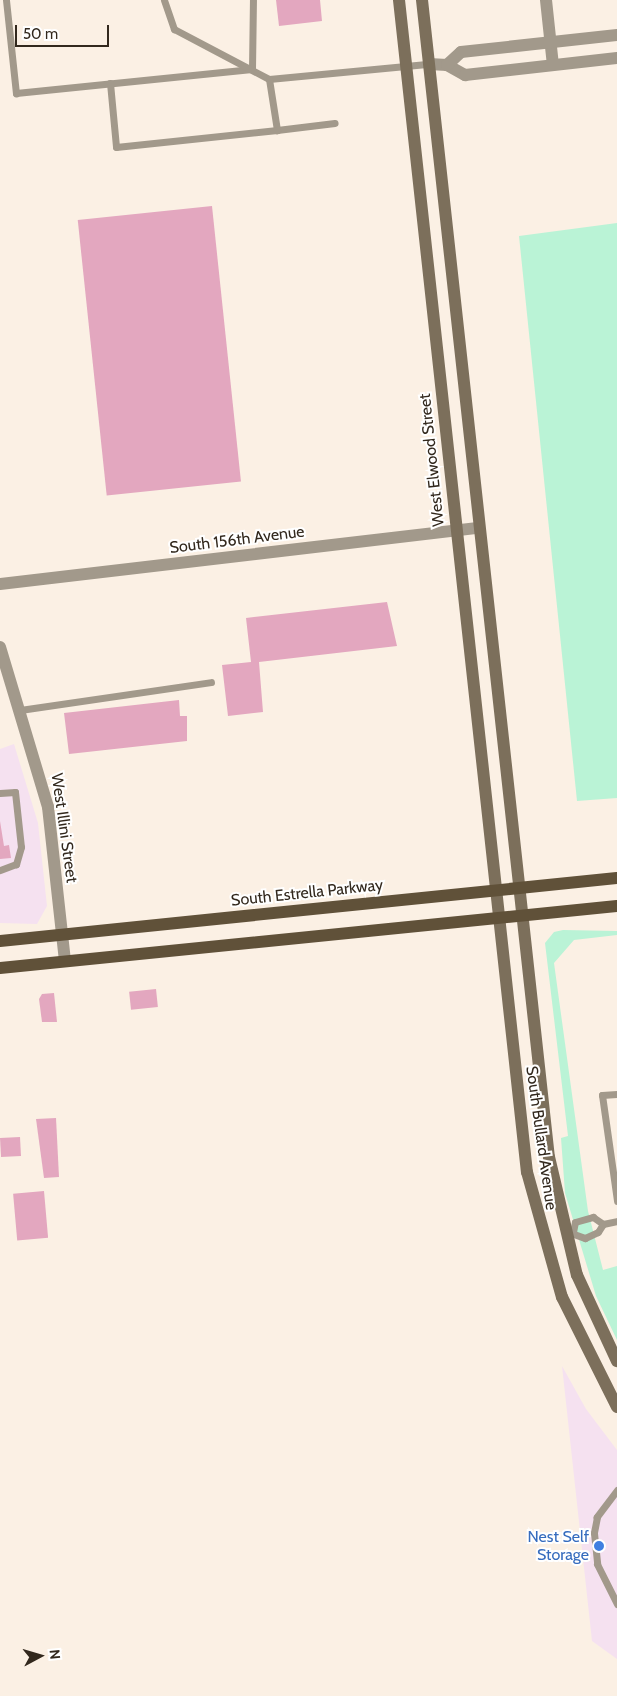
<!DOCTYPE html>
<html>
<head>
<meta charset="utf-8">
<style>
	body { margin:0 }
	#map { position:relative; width:617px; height:1696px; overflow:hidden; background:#fbf0e4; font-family:Cabin,sans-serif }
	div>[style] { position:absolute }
	.commercial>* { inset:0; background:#f5e1f0 }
	.green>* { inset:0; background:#baf3d6 }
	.building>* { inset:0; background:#e3a7bf; transform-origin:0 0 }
	.lane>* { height:7px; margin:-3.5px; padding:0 3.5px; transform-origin:3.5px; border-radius:3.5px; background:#a2998b }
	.street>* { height:12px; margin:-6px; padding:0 6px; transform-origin:6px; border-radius:6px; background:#a2998b }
	.secondary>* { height:12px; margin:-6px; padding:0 6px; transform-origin:6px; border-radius:6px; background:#7c6f5b }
	.primary>* { height:12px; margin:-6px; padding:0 6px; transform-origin:6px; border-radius:6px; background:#605139 }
	.dots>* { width:14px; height:14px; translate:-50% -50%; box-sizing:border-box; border:2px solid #fff; border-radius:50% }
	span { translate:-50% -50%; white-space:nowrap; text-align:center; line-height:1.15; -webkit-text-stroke:4px #fff; paint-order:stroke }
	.street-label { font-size:16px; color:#32281d }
	.shop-label { font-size:16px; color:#366cbe }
	.right { translate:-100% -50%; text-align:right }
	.north { position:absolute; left:15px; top:1631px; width:50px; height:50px; -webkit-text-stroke:4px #fff; paint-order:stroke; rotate:84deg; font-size:14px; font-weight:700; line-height:20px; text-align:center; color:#32281d }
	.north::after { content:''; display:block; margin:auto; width:18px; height:22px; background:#32281d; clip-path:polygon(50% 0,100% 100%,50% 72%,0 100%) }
	.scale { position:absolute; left:15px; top:25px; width:94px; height:22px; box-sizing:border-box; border:2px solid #32281d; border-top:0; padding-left:6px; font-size:15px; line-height:18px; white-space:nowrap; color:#32281d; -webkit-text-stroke:4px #fff; paint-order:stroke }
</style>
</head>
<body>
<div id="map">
	<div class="commercial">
		<i style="clip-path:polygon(14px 744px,38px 823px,47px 906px,37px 924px,0 923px,0 749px)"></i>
		<i style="clip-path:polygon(562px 1366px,586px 1409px,617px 1450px,617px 1659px,592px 1641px)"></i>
	</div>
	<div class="green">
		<i style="clip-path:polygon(617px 223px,617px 798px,577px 801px,519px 236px)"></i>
		<i style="clip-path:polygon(563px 930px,617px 931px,617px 935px,574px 940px,554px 963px,588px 1211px,603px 1270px,617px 1266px,617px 1340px,596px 1296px,565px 1193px,561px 1138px,568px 1136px,545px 943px,554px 932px)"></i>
	</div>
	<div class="building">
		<i style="clip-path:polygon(276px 0,320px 0,322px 21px,279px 26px)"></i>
		<i style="left:212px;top:206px;width:277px;height:135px;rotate:84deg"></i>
		<i style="clip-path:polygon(387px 602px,397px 646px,259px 662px,263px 712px,228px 716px,222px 665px,251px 662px,246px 618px)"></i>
		<i style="clip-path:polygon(179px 700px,180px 716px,187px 716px,187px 741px,69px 754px,64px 713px)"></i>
		<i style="clip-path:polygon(0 821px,4px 846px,9px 845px,11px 858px,0 859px)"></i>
		<i style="left:156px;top:989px;width:18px;height:27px;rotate:84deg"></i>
		<i style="clip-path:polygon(54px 993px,57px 1022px,42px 1022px,39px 999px,42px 994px)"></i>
		<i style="clip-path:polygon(56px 1118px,59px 1177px,44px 1178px,36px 1119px)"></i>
		<i style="left:20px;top:1137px;width:19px;height:20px;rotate:87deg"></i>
		<i style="left:44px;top:1191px;width:47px;height:31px;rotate:85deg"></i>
	</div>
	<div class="lane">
		<i style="left:6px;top:0;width:94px;rotate:83.9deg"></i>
		<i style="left:16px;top:93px;width:237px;rotate:-5.8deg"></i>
		<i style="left:252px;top:69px;width:69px;rotate:-89.2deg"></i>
		<i style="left:164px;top:0;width:31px;rotate:71deg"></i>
		<i style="left:174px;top:29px;width:107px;rotate:27.8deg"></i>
		<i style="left:269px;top:79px;width:161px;rotate:-5.4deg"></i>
		<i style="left:269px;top:79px;width:52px;rotate:81.1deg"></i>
		<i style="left:277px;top:130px;width:58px;rotate:-6.9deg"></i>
		<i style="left:110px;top:83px;width:64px;rotate:84.6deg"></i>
		<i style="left:116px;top:147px;width:162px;rotate:-6deg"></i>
		<i style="left:20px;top:710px;width:193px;rotate:-8.3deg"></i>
		<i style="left:0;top:793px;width:15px;rotate:-4deg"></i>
		<i style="left:15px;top:792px;width:55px;rotate:83.8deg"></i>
		<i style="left:21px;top:847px;width:18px;rotate:106deg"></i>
		<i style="left:16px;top:864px;width:17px;rotate:159deg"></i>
		<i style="left:617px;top:1094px;width:15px;rotate:176deg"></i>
		<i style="left:602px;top:1095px;width:107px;rotate:81.9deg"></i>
		<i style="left:573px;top:1232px;width:10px;rotate:-79deg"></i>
		<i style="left:575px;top:1222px;width:19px;rotate:-16deg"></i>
		<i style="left:593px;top:1217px;width:12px;rotate:35deg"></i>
		<i style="left:603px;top:1224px;width:14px;rotate:-12deg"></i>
		<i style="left:571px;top:1233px;width:15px;rotate:20deg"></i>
		<i style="left:585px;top:1238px;width:14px;rotate:-25deg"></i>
		<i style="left:598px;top:1232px;width:9px;rotate:-58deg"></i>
		<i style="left:617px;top:1490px;width:34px;rotate:127deg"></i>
		<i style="left:597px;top:1517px;width:16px;rotate:101deg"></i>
		<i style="left:594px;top:1533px;width:31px;rotate:84deg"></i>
		<i style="left:597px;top:1564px;width:45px;rotate:63.4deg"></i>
	</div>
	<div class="street">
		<i style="left:546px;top:0;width:65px;rotate:83.9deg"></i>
		<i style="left:429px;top:64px;width:18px;rotate:3deg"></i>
		<i style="left:447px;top:65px;width:21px;rotate:29deg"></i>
		<i style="left:465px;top:75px;width:153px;rotate:-6.4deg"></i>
		<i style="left:447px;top:65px;width:19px;rotate:-43deg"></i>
		<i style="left:461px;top:52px;width:157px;rotate:-6.2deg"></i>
		<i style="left:0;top:584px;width:481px;rotate:-6.7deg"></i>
		<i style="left:0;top:647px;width:167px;rotate:73.3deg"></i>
		<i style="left:48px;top:807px;width:155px;rotate:83.7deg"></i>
	</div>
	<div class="secondary">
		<i style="left:399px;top:0;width:1179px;rotate:83.77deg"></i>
		<i style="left:527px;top:1172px;width:130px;rotate:74.4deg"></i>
		<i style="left:562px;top:1297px;width:123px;rotate:63.4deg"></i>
		<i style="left:422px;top:0;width:1164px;rotate:83.74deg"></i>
		<i style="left:549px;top:1157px;width:121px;rotate:76.7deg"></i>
		<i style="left:577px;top:1275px;width:95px;rotate:65.1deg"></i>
	</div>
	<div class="primary">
		<i style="left:0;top:941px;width:620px;rotate:-5.83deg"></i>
		<i style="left:0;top:968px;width:620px;rotate:-5.74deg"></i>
	</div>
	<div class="dots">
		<i style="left:599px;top:1546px;background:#3f7fe0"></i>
	</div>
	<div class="street-label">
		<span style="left:432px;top:460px;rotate:-96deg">West Elwood Street</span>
		<span style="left:237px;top:540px;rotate:-7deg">South 156th Avenue</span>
		<span style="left:64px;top:828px;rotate:82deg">West Illini Street</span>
		<span style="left:307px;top:893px;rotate:-6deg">South Estrella Parkway</span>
		<span style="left:541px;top:1138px;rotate:82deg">South Bullard Avenue</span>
	</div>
	<div class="shop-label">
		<span class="right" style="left:589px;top:1546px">Nest Self<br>Storage</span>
	</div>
	<div class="north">N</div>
	<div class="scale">50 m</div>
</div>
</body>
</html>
